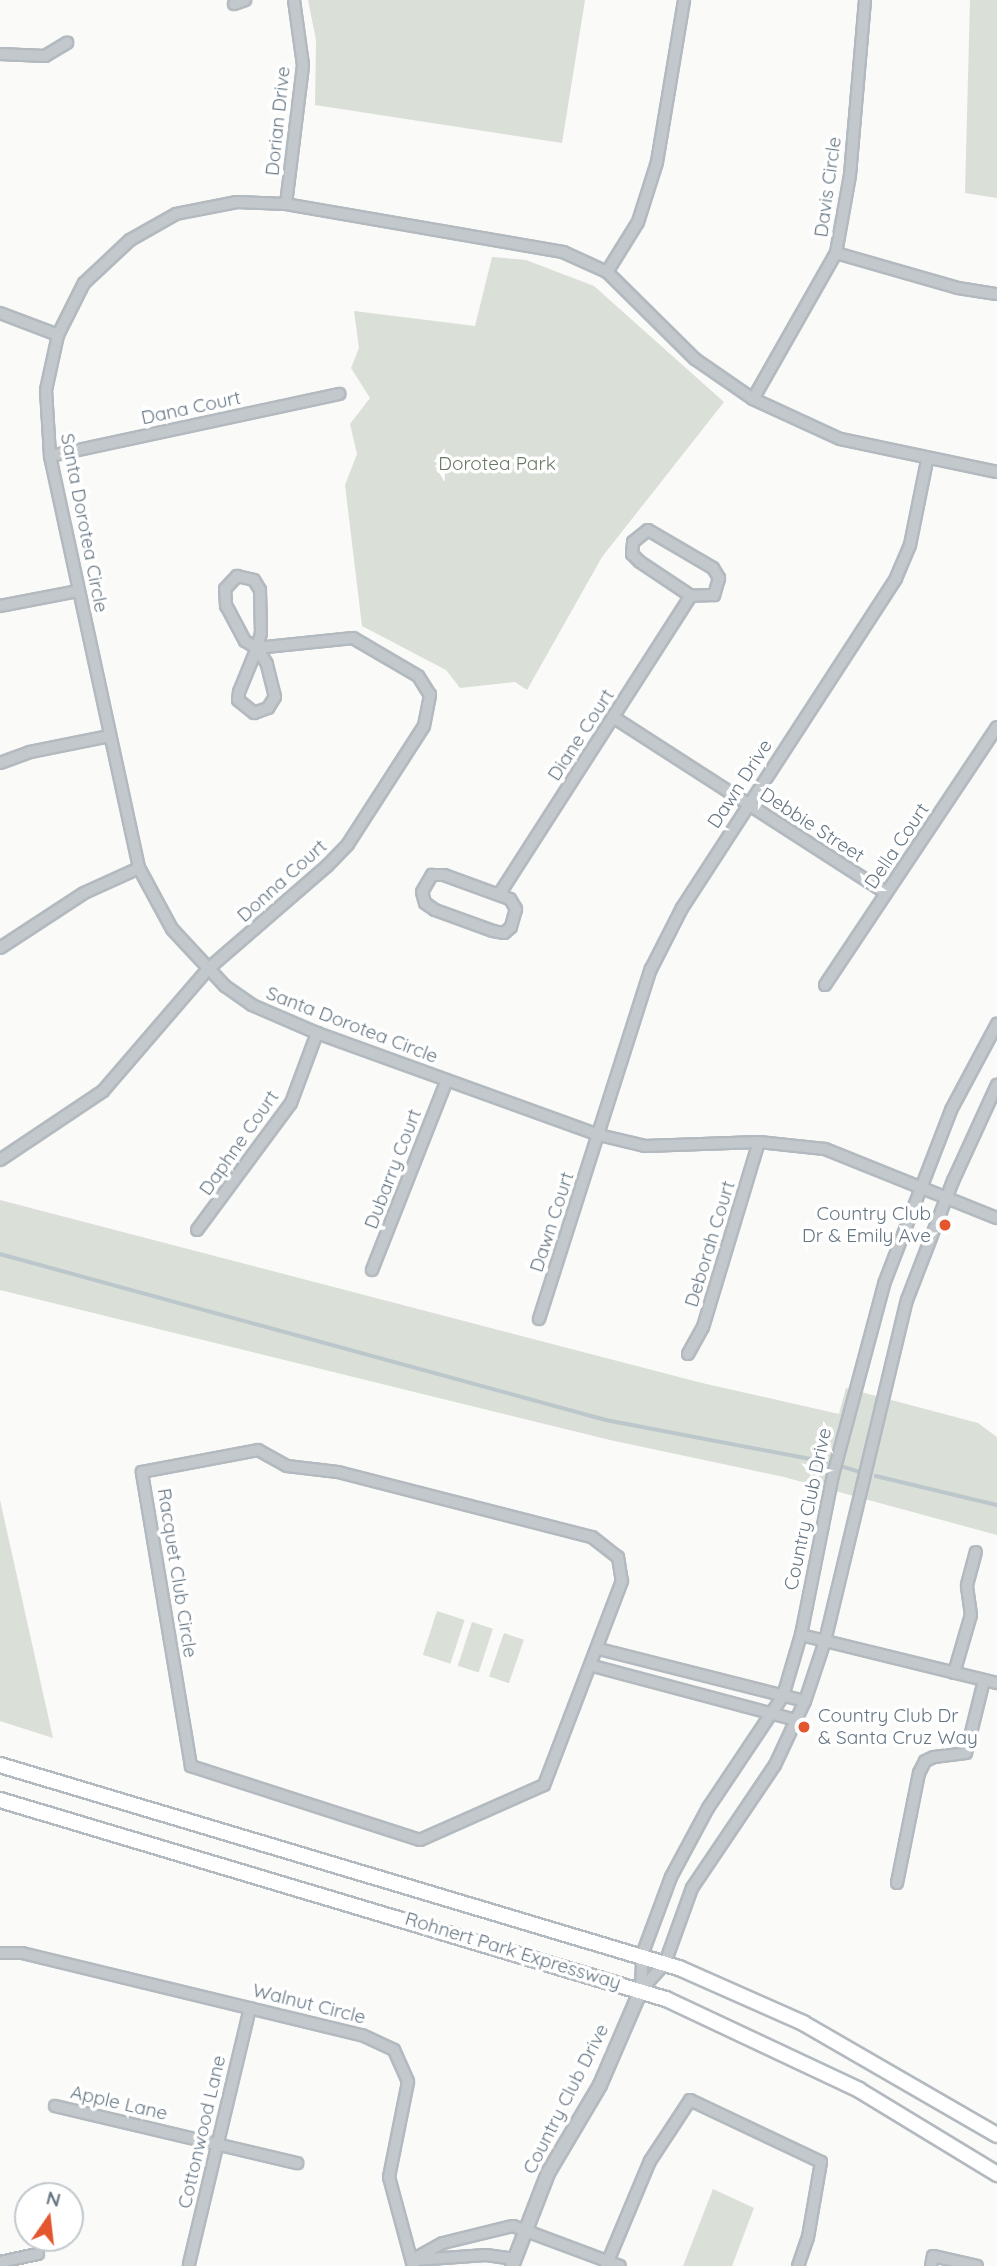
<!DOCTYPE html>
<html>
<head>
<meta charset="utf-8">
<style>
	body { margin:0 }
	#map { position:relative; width:997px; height:2266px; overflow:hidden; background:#fafaf8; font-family:Quicksand,sans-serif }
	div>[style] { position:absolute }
	.green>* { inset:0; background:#dadfd7; transform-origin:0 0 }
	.stream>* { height:3.5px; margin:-1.75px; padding:0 1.75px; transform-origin:1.75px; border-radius:1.75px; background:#bbc7cb }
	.roads { filter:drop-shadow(2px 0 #b3babf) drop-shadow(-2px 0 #b3babf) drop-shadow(0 2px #b3babf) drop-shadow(0 -2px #b3babf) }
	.minor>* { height:10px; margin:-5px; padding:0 5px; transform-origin:5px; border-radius:5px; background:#c3c8cc }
	.tertiary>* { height:12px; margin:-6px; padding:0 6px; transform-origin:6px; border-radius:6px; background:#c3c8cc }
	.secondary>* { height:14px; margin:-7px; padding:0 7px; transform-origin:7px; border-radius:7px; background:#fff }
	.dots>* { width:19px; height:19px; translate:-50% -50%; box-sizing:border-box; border:4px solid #fff; border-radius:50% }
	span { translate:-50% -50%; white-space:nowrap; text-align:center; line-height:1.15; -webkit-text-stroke:7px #fff; paint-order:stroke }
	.street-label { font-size:19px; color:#657683 }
	.park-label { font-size:19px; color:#687a64 }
	.poi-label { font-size:19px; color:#657683 }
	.right { translate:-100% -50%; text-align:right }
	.left { translate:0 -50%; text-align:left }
	.north { position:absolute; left:14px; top:2182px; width:70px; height:70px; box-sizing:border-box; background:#fff; border:2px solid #c1c8cd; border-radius:50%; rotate:14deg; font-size:19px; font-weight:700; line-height:28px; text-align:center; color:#657683 }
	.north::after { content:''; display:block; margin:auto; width:24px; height:32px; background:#e4572e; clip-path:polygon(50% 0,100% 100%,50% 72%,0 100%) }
</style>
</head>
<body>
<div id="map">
	<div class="green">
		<i style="clip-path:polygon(308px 0,585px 0,562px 143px,315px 105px,316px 40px)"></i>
		<i style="clip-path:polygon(970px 0,997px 0,997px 198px,965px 193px)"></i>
		<i style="clip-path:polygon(492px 257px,526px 260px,594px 286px,724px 402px,602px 557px,527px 690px,515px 682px,460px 688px,446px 670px,362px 626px,345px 485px,357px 454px,350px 424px,370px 398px,351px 368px,359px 348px,354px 311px,475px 326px)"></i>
		<i style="clip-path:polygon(0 1200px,702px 1383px,839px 1414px,846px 1388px,978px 1423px,997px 1437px,997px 1535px,784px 1477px,610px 1440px,0 1290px)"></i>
		<i style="clip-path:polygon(0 1500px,53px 1738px,0 1721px)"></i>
		<i style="left:437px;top:1611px;width:29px;height:46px;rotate:18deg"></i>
		<i style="left:472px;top:1622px;width:22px;height:46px;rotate:18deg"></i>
		<i style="left:504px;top:1633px;width:21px;height:46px;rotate:19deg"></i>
		<i style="clip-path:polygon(713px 2189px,754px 2208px,732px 2266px,683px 2266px)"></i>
	</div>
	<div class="stream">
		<i style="left:0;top:1254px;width:628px;rotate:15.32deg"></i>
		<i style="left:606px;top:1420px;width:224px;rotate:10.8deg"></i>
		<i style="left:844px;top:1467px;width:17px;rotate:17deg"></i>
		<i style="left:876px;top:1476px;width:124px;rotate:13.5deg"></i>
	</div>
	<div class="roads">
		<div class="minor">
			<i style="left:234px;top:4px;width:12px;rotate:-20deg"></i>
			<i style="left:0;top:54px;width:45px;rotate:2.5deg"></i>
			<i style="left:45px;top:56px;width:26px;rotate:-31deg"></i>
			<i style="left:286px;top:204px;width:140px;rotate:-83deg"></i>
			<i style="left:303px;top:65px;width:66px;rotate:-97.9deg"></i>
			<i style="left:836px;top:253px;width:127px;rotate:16deg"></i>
			<i style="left:958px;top:288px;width:39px;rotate:9deg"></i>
			<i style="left:607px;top:272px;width:59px;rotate:-58.2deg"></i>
			<i style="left:638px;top:222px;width:63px;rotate:-72.4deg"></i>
			<i style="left:657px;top:162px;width:164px;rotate:-80.5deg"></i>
			<i style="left:0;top:313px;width:62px;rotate:20.8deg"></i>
			<i style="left:753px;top:399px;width:168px;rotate:-60.4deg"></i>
			<i style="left:836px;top:253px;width:79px;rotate:-79.8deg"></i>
			<i style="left:850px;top:175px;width:176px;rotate:-85.1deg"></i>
			<i style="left:50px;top:456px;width:296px;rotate:-12.1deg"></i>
			<i style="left:997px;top:472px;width:160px;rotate:-168.1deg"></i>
			<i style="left:840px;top:439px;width:96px;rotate:-155.3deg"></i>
			<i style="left:753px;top:399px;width:70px;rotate:-145.4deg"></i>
			<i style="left:695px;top:359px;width:124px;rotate:-135.3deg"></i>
			<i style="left:607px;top:272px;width:48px;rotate:-155.6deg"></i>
			<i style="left:563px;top:252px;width:281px;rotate:-170.2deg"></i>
			<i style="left:286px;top:204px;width:49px;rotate:-177.7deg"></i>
			<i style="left:237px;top:202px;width:62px;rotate:168.9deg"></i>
			<i style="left:176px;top:214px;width:53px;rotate:150.5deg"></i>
			<i style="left:130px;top:240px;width:63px;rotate:136.9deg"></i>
			<i style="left:84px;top:283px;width:58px;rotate:116.6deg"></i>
			<i style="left:58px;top:335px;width:56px;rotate:102.3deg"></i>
			<i style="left:46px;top:390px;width:66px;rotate:86.5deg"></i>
			<i style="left:50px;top:456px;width:422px;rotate:77.8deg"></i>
			<i style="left:139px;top:868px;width:69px;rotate:61.6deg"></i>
			<i style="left:172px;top:929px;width:78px;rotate:47.1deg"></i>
			<i style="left:225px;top:986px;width:33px;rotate:35deg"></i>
			<i style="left:252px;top:1005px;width:71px;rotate:23.3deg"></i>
			<i style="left:317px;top:1033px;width:300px;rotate:19.9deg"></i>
			<i style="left:599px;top:1135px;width:47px;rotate:13.4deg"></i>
			<i style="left:645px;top:1146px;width:114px;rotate:-2deg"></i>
			<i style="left:759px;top:1142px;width:66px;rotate:6.1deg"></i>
			<i style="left:825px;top:1149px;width:185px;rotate:21.9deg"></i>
			<i style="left:648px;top:530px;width:75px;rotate:30.3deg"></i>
			<i style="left:713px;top:568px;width:12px;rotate:59deg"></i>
			<i style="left:719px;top:578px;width:18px;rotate:106deg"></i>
			<i style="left:714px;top:595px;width:23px;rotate:178deg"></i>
			<i style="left:691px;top:596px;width:61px;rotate:-146.3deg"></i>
			<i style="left:640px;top:562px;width:11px;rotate:-135deg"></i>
			<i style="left:632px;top:554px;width:12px;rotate:-85deg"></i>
			<i style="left:633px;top:542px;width:19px;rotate:-39deg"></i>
			<i style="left:0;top:606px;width:79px;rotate:-10.9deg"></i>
			<i style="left:257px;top:648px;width:14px;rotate:-150deg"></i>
			<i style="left:245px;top:641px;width:40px;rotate:-118deg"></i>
			<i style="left:226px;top:606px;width:17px;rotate:-93deg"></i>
			<i style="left:225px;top:589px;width:18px;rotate:-47deg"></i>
			<i style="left:237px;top:576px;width:17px;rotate:13deg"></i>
			<i style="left:254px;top:580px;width:12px;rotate:59deg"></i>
			<i style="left:260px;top:590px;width:43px;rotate:88.7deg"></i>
			<i style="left:261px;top:633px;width:16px;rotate:105deg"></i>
			<i style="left:257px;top:648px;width:48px;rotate:112.2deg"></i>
			<i style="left:239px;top:692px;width:8px;rotate:97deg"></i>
			<i style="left:238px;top:700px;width:21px;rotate:39deg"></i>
			<i style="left:254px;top:713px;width:15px;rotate:-20deg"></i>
			<i style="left:268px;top:708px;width:13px;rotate:-58deg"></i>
			<i style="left:275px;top:697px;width:34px;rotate:-104deg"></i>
			<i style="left:267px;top:664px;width:19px;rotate:-122deg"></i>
			<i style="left:613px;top:717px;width:325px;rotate:32.8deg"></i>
			<i style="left:0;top:763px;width:32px;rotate:-20deg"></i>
			<i style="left:30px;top:752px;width:81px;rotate:-11.4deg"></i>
			<i style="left:432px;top:875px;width:12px"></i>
			<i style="left:444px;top:875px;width:70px;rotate:20deg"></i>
			<i style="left:510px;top:899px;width:12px;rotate:59deg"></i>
			<i style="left:516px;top:909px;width:19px;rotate:106deg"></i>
			<i style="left:511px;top:927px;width:9px;rotate:139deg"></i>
			<i style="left:504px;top:933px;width:11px;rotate:-170deg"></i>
			<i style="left:493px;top:931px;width:62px;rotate:-160.1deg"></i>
			<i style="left:435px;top:910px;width:12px;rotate:-145deg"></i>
			<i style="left:425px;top:903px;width:11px;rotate:-105deg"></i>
			<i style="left:422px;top:892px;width:20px;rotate:-60deg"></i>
			<i style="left:500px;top:893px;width:353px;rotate:-57.3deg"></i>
			<i style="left:0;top:948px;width:100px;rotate:-33.2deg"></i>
			<i style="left:84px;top:893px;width:60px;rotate:-24.4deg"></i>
			<i style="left:825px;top:985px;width:310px;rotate:-56.3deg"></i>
			<i style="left:0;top:1160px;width:124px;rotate:-33.8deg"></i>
			<i style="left:103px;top:1091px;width:161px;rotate:-49.3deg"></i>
			<i style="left:208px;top:969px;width:157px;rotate:-40.9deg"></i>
			<i style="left:327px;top:866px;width:30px;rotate:-46deg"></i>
			<i style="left:348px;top:844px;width:140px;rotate:-57.2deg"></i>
			<i style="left:424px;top:726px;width:32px;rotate:-79deg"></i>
			<i style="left:430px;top:695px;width:22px;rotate:-122deg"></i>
			<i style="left:418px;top:676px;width:75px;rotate:-149.7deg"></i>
			<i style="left:353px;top:638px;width:97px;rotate:174.1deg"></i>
			<i style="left:197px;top:1230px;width:158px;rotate:-53.5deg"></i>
			<i style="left:291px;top:1103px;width:75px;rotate:-69.6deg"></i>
			<i style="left:372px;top:1270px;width:204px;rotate:-68.5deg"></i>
			<i style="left:539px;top:1319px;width:367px;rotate:-72.3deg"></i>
			<i style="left:651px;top:969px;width:68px;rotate:-63.1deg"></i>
			<i style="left:682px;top:908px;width:393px;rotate:-57deg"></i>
			<i style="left:896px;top:578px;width:36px;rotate:-67deg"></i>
			<i style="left:910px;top:545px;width:86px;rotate:-78.6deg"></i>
			<i style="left:688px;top:1354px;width:31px;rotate:-61deg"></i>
			<i style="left:703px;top:1327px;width:193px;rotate:-73.2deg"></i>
			<i style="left:258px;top:1450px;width:33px;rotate:29deg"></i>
			<i style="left:287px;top:1466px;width:51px;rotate:6.7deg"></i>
			<i style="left:338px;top:1472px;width:262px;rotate:14.4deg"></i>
			<i style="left:592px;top:1537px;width:33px;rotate:38deg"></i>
			<i style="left:618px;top:1557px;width:24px;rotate:81deg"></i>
			<i style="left:622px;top:1581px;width:218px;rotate:110.9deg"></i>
			<i style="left:544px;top:1785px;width:136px;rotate:156.1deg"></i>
			<i style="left:420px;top:1840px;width:241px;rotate:-162.1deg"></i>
			<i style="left:191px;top:1766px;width:298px;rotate:-99.5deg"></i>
			<i style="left:142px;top:1472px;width:118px;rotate:-10.7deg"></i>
			<i style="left:801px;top:1635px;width:202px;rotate:13.8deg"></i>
			<i style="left:599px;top:1649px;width:212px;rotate:14.2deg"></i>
			<i style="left:593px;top:1666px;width:210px;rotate:14.9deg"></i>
			<i style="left:954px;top:1673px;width:60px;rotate:-73.7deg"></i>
			<i style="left:971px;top:1615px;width:30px;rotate:-98deg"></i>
			<i style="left:967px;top:1585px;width:34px;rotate:-75deg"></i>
			<i style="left:897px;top:1883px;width:112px;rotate:-78.7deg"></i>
			<i style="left:919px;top:1773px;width:13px;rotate:-63deg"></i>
			<i style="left:925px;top:1761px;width:10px;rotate:-24deg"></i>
			<i style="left:934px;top:1757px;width:32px;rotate:-7deg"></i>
			<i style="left:966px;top:1753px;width:75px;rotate:-76.1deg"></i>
			<i style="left:0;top:1953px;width:22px"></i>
			<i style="left:22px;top:1953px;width:350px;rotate:13.6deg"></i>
			<i style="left:362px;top:2035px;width:35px;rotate:25deg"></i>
			<i style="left:394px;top:2050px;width:35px;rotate:66deg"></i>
			<i style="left:408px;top:2082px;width:97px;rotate:101.3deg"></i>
			<i style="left:389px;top:2177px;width:92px;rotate:74.9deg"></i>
			<i style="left:641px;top:1990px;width:35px;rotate:-88deg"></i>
			<i style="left:642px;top:1955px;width:83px;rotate:-69.6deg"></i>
			<i style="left:671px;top:1877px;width:78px;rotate:-61.8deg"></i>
			<i style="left:708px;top:1808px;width:135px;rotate:-56.2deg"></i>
			<i style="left:783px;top:1696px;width:64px;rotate:-73.6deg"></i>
			<i style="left:801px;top:1635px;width:163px;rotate:-78.7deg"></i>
			<i style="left:833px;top:1475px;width:198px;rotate:-75deg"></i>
			<i style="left:884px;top:1284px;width:186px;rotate:-68.9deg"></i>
			<i style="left:951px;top:1110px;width:98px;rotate:-61.9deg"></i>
			<i style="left:641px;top:1990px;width:36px;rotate:-48deg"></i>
			<i style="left:665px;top:1963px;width:80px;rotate:-70.2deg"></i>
			<i style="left:692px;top:1888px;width:148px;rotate:-56deg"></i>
			<i style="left:775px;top:1765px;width:71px;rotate:-64.9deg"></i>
			<i style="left:805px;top:1701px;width:63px;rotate:-71.6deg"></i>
			<i style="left:825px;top:1641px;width:351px;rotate:-76.5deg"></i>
			<i style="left:907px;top:1300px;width:128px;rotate:-68.9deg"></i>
			<i style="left:953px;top:1181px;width:106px;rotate:-65.4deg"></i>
			<i style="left:55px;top:2106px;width:249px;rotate:13.3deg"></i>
			<i style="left:412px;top:2260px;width:35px;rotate:-29deg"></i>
			<i style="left:443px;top:2243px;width:72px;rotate:-13.7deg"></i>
			<i style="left:513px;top:2226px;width:114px;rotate:20.5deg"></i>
			<i style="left:415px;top:2260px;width:71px;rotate:-4deg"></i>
			<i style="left:486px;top:2255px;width:29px;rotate:8deg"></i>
			<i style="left:0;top:2262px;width:39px;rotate:-12deg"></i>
			<i style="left:189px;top:2264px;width:263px;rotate:-76.6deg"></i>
			<i style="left:606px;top:2266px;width:114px;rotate:-67.3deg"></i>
			<i style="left:650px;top:2161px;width:73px;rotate:-56.7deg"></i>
			<i style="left:690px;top:2100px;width:145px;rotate:25.3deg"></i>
			<i style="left:821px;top:2162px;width:76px;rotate:99.8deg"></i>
			<i style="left:808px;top:2237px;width:31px;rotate:109deg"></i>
			<i style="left:931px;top:2266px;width:10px;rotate:-79deg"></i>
			<i style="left:933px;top:2256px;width:45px;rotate:12.8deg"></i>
		</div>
		<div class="tertiary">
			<i style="left:512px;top:2266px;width:100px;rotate:-68.8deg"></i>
			<i style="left:548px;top:2173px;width:102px;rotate:-59.4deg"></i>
			<i style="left:600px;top:2085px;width:103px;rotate:-66.7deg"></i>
		</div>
		<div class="secondary">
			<i style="left:0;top:1765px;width:709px;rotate:16.65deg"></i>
			<i style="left:679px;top:1968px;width:136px;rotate:23.9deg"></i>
			<i style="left:803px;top:2023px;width:224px;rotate:30deg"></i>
			<i style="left:0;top:1800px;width:695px;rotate:16.64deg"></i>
			<i style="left:666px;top:1999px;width:213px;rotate:25.2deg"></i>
			<i style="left:859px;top:2090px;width:162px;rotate:31.3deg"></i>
		</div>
	</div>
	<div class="dots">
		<i style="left:945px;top:1225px;background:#e4572e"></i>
		<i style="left:804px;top:1727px;background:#e4572e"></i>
	</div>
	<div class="street-label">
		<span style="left:278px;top:121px;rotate:-84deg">Dorian Drive</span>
		<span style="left:828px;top:187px;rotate:-82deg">Davis Circle</span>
		<span style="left:191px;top:408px;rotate:-12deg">Dana Court</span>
		<span style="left:84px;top:523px;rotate:79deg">Santa Dorotea Circle</span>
		<span style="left:581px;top:735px;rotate:-57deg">Diane Court</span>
		<span style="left:740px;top:784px;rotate:-57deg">Dawn Drive</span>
		<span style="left:812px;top:825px;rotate:33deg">Debbie Street</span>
		<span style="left:897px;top:846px;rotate:-56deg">Della Court</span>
		<span style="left:282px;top:881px;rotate:-42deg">Donna Court</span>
		<span style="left:352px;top:1025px;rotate:21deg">Santa Dorotea Circle</span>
		<span style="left:239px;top:1143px;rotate:-55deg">Daphne Court</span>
		<span style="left:393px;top:1169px;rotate:-69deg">Dubarry Court</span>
		<span style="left:552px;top:1222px;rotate:-72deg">Dawn Court</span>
		<span style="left:710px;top:1244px;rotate:-73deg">Deborah Court</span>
		<span style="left:808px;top:1509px;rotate:-78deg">Country Club Drive</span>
		<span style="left:177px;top:1573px;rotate:81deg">Racquet Club Circle</span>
		<span style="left:513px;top:1951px;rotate:17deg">Rohnert Park Expressway</span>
		<span style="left:309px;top:2004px;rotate:14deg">Walnut Circle</span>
		<span style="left:566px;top:2099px;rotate:-63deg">Country Club Drive</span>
		<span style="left:119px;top:2103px;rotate:13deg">Apple Lane</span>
		<span style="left:202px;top:2132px;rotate:-77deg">Cottonwood Lane</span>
	</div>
	<div class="park-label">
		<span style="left:497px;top:464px">Dorotea Park</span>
	</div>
	<div class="poi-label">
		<span class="right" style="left:931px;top:1225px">Country Club<br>Dr &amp; Emily Ave</span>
		<span class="left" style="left:818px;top:1727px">Country Club Dr<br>&amp; Santa Cruz Way</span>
	</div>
	<div class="north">N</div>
</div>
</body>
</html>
